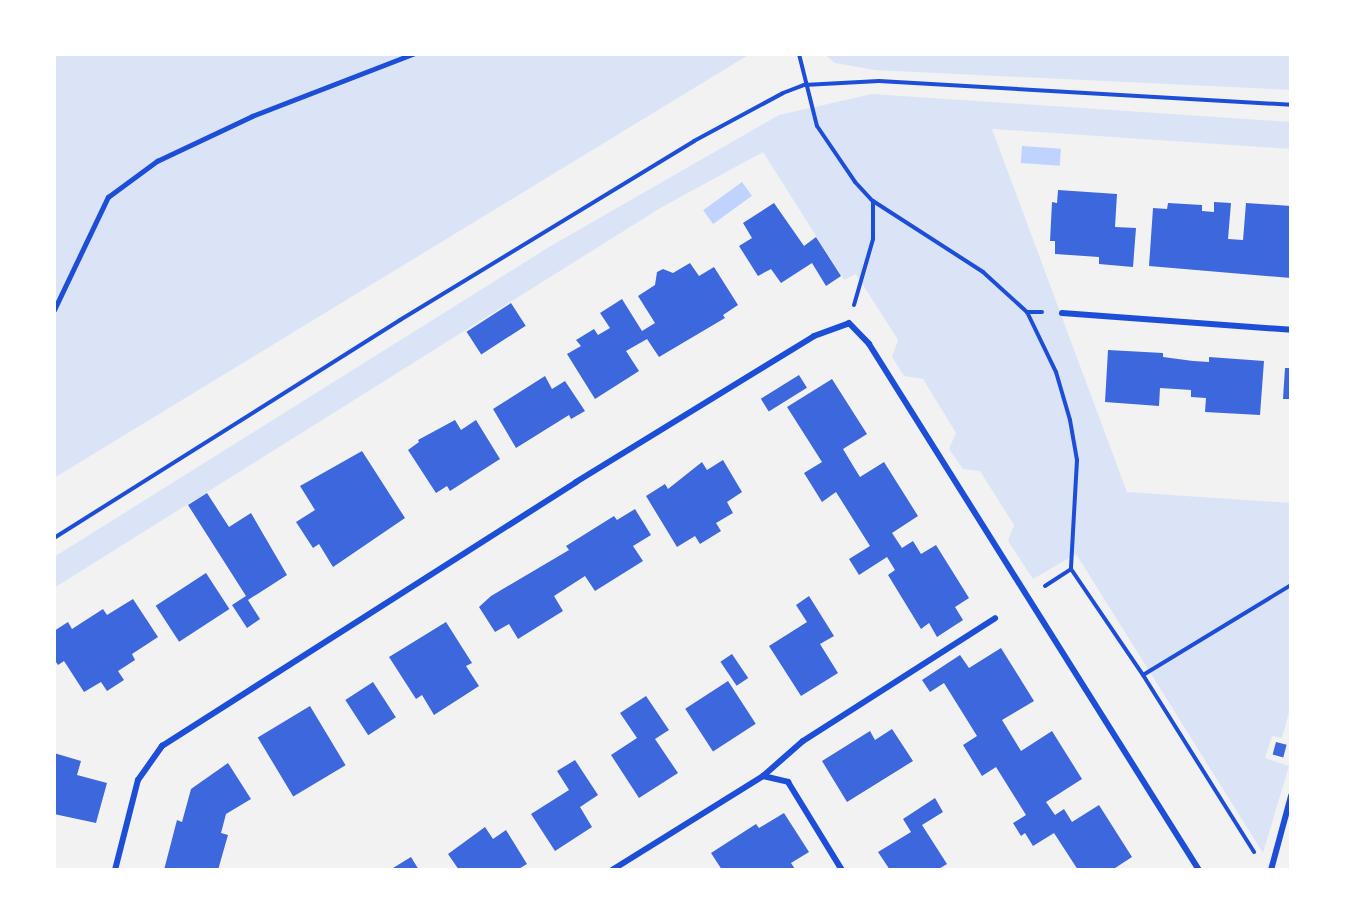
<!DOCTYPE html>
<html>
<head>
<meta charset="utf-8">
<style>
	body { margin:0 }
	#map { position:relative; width:1345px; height:924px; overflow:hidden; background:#f2f2f2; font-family:"Roboto Condensed",sans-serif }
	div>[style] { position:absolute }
	.green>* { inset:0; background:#dbe4f7 }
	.water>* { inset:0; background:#bfd3fe; transform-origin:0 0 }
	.building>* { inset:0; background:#3d67dc; transform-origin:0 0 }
	.path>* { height:4px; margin:-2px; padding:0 2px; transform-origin:2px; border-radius:2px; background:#1d4ed8 }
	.service>* { height:4.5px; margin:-2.25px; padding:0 2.25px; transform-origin:2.25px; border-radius:2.25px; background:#1d4ed8 }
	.minor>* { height:6px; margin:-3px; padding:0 3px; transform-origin:3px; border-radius:3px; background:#1d4ed8 }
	span { translate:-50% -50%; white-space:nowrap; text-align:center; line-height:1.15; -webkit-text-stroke:6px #fff; paint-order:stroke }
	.frame { position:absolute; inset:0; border:56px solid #fff; pointer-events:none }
</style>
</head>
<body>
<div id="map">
	<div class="green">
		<i style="clip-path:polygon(54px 54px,750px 54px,54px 478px)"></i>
		<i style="clip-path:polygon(824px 54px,1291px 54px,1291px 90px,875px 70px,835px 63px)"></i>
		<i style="clip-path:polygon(872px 94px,1291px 122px,1291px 149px,992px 129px,1127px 492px,1291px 503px,1291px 704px,1282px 738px,1272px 736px,1265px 758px,1289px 766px,1263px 853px,1076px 554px,1033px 579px,1008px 541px,1014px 525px,980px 471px,963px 469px,949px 449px,956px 433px,923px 379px,904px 376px,892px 357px,898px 340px,856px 274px,844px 280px,763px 152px,662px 207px,54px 588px,54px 557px,549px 247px,779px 115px)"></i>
	</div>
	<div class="water">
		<i style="left:1022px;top:146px;width:39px;height:17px;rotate:4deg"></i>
		<i style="left:742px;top:182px;width:17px;height:48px;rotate:54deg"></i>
	</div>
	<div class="building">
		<i style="clip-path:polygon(1058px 190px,1117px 194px,1115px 227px,1136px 228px,1133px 267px,1099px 264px,1099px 257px,1055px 254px,1055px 241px,1050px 241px,1052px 202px,1057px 203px)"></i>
		<i style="clip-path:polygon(1214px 202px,1231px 203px,1228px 239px,1243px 240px,1246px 203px,1291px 206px,1291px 278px,1149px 266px,1153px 208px,1167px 209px,1168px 203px,1202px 205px,1202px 211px,1214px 212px)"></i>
		<i style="clip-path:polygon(774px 203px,804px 246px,816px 237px,841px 276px,826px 286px,812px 263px,781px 283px,771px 269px,758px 276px,739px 246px,752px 238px,743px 223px)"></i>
		<i style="clip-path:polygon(690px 263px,699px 276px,714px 267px,738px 305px,723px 315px,725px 318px,659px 357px,647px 339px,626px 351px,639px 371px,595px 399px,567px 354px,581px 346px,576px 340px,594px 329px,598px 335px,610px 328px,600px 313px,622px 299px,642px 331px,655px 323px,638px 296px,655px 285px,657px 272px,663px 269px,673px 273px)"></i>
		<i style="left:511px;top:303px;width:27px;height:53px;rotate:57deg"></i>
		<i style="clip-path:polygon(1108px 350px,1163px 353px,1163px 357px,1193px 361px,1209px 362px,1209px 357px,1264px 361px,1260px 415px,1205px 412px,1206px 398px,1191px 397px,1191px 390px,1160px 388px,1159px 406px,1105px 402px)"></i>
		<i style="clip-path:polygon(1285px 368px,1291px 368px,1291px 399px,1283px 399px)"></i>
		<i style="left:799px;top:375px;width:15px;height:45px;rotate:58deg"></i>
		<i style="clip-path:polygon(545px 376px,552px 389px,565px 381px,585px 411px,571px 419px,569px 415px,516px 448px,493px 409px)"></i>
		<i style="clip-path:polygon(832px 379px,867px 434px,843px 449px,852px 464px,860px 477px,884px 462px,918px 516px,892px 533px,902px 548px,913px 541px,921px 554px,936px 545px,969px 598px,955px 607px,963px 620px,937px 637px,929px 623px,921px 629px,888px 575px,895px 570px,887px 557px,859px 575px,849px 559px,870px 546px,836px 492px,822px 502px,804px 473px,822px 462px,787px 407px)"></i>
		<i style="clip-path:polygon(455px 420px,461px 430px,476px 420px,500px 459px,450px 491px,447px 486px,436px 493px,408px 450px,419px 442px,418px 440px)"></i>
		<i style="clip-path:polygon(362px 451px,405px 518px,333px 567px,319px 544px,313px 548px,296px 522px,315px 510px,300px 486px)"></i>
		<i style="clip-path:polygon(723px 460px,742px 492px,727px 502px,733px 513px,716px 523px,721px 531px,700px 544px,695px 536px,677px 547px,646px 496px,665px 484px,668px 489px,702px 462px,707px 470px)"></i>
		<i style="clip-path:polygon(207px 493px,229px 527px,251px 513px,287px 575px,248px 600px,260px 619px,247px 628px,232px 605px,246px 596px,188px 505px)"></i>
		<i style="clip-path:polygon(635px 509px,651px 535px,633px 546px,643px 561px,595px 591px,585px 576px,554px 596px,563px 611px,518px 639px,509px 624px,495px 632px,479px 607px,491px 596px,569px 550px,566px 546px,614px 516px,617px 520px)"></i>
		<i style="left:206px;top:573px;width:43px;height:60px;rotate:57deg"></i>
		<i style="clip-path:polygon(809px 596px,834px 636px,820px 644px,838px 673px,801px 696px,769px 646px,807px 622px,796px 605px)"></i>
		<i style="clip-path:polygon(133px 599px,158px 637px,132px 654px,135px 660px,118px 671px,124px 680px,107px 691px,101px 682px,84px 692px,64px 661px,58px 665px,54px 659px,54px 631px,68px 622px,72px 629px,103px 609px,107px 615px)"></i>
		<i style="clip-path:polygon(446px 622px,472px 663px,466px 666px,479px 686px,434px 715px,422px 695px,416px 699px,389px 657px)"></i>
		<i style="clip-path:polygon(1001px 648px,1034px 701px,1002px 720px,1021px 751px,1052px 731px,1082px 779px,1046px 802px,1055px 815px,1064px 809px,1072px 822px,1099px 805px,1132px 857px,1112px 870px,1078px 870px,1054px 833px,1033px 846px,1025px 833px,1021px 836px,1013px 823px,1026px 815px,996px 767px,982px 776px,963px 745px,977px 736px,944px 683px,930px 692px,922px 680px,960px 655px,969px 668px)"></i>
		<i style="left:732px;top:654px;width:29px;height:14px;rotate:56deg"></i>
		<i style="left:728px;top:681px;width:51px;height:51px;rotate:57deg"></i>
		<i style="left:373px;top:682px;width:42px;height:33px;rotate:57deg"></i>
		<i style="clip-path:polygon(646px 696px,669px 730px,655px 739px,678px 773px,639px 798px,611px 755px,637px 738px,620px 713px)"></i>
		<i style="left:310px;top:706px;width:69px;height:61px;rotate:59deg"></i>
		<i style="clip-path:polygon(892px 729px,913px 761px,847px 802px,822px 761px,870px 731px,875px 740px)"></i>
		<i style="left:1276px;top:742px;width:11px;height:13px;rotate:15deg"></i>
		<i style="clip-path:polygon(54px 753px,81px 761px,77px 775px,107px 783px,96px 823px,54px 814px)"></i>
		<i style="clip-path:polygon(575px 760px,598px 795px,580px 807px,592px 827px,555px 851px,531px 814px,569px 790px,557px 771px)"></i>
		<i style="clip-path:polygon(228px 763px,251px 799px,226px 814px,221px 833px,228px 835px,218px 870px,164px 870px,177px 820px,182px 822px,191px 789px)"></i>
		<i style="clip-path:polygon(935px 798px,943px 812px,922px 825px,947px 864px,937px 870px,890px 870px,878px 852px,911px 832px,903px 819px)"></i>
		<i style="clip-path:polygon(784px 813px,809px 852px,791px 863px,795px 869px,722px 870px,711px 853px,756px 824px,759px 828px)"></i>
		<i style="clip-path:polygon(485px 827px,493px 839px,506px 830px,527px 864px,517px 870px,459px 870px,448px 854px)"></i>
		<i style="clip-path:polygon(411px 857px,419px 870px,394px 870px,393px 868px)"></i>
	</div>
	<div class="path">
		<i style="left:799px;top:54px;width:74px;rotate:76deg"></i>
		<i style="left:817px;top:126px;width:68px;rotate:55.8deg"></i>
		<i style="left:855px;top:182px;width:26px;rotate:47deg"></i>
		<i style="left:873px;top:201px;width:131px;rotate:32.8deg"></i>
		<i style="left:983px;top:272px;width:59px;rotate:42.3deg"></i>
		<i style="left:1027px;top:312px;width:15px"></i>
		<i style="left:854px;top:305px;width:69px;rotate:-73.9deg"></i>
		<i style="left:873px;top:239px;width:38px;rotate:-90deg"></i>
		<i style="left:1027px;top:312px;width:67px;rotate:64.2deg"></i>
		<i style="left:1056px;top:372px;width:50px;rotate:73.7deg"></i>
		<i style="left:1070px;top:420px;width:41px;rotate:80.1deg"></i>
		<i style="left:1077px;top:460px;width:109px;rotate:93.2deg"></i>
		<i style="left:54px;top:538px;width:409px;rotate:-32.2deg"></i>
		<i style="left:400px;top:320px;width:344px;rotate:-31.3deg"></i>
		<i style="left:694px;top:141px;width:101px;rotate:-28.3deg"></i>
		<i style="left:783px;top:93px;width:22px;rotate:-21deg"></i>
		<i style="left:804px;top:85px;width:75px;rotate:-3.1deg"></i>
		<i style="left:879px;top:81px;width:413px;rotate:3.3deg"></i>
		<i style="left:1045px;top:586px;width:31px;rotate:-33deg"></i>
		<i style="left:1071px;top:569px;width:128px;rotate:55.8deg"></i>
		<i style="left:1143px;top:675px;width:173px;rotate:-31.3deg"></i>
		<i style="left:1143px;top:675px;width:209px;rotate:57.9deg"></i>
	</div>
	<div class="service">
		<i style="left:54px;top:310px;width:125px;rotate:-64.5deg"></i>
		<i style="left:108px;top:197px;width:61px;rotate:-36.3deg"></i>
		<i style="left:157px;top:161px;width:105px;rotate:-25.3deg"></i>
		<i style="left:252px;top:116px;width:173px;rotate:-21.1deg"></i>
	</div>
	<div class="minor">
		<i style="left:1062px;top:313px;width:230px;rotate:4.2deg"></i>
		<i style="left:763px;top:776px;width:26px;rotate:13deg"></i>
		<i style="left:788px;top:782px;width:103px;rotate:58.5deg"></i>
		<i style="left:115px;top:870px;width:93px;rotate:-75.7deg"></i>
		<i style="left:138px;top:780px;width:42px;rotate:-54.8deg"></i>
		<i style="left:162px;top:746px;width:491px;rotate:-32.5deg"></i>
		<i style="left:576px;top:482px;width:279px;rotate:-31.5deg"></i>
		<i style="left:814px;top:336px;width:37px;rotate:-20deg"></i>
		<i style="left:849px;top:323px;width:29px;rotate:46deg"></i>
		<i style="left:869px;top:344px;width:621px;rotate:57.9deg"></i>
		<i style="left:612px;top:870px;width:178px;rotate:-31.9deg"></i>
		<i style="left:763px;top:776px;width:53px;rotate:-41.2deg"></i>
		<i style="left:803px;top:741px;width:228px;rotate:-32.6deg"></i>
		<i style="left:1271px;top:870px;width:77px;rotate:-74.9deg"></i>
	</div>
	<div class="frame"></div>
</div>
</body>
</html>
